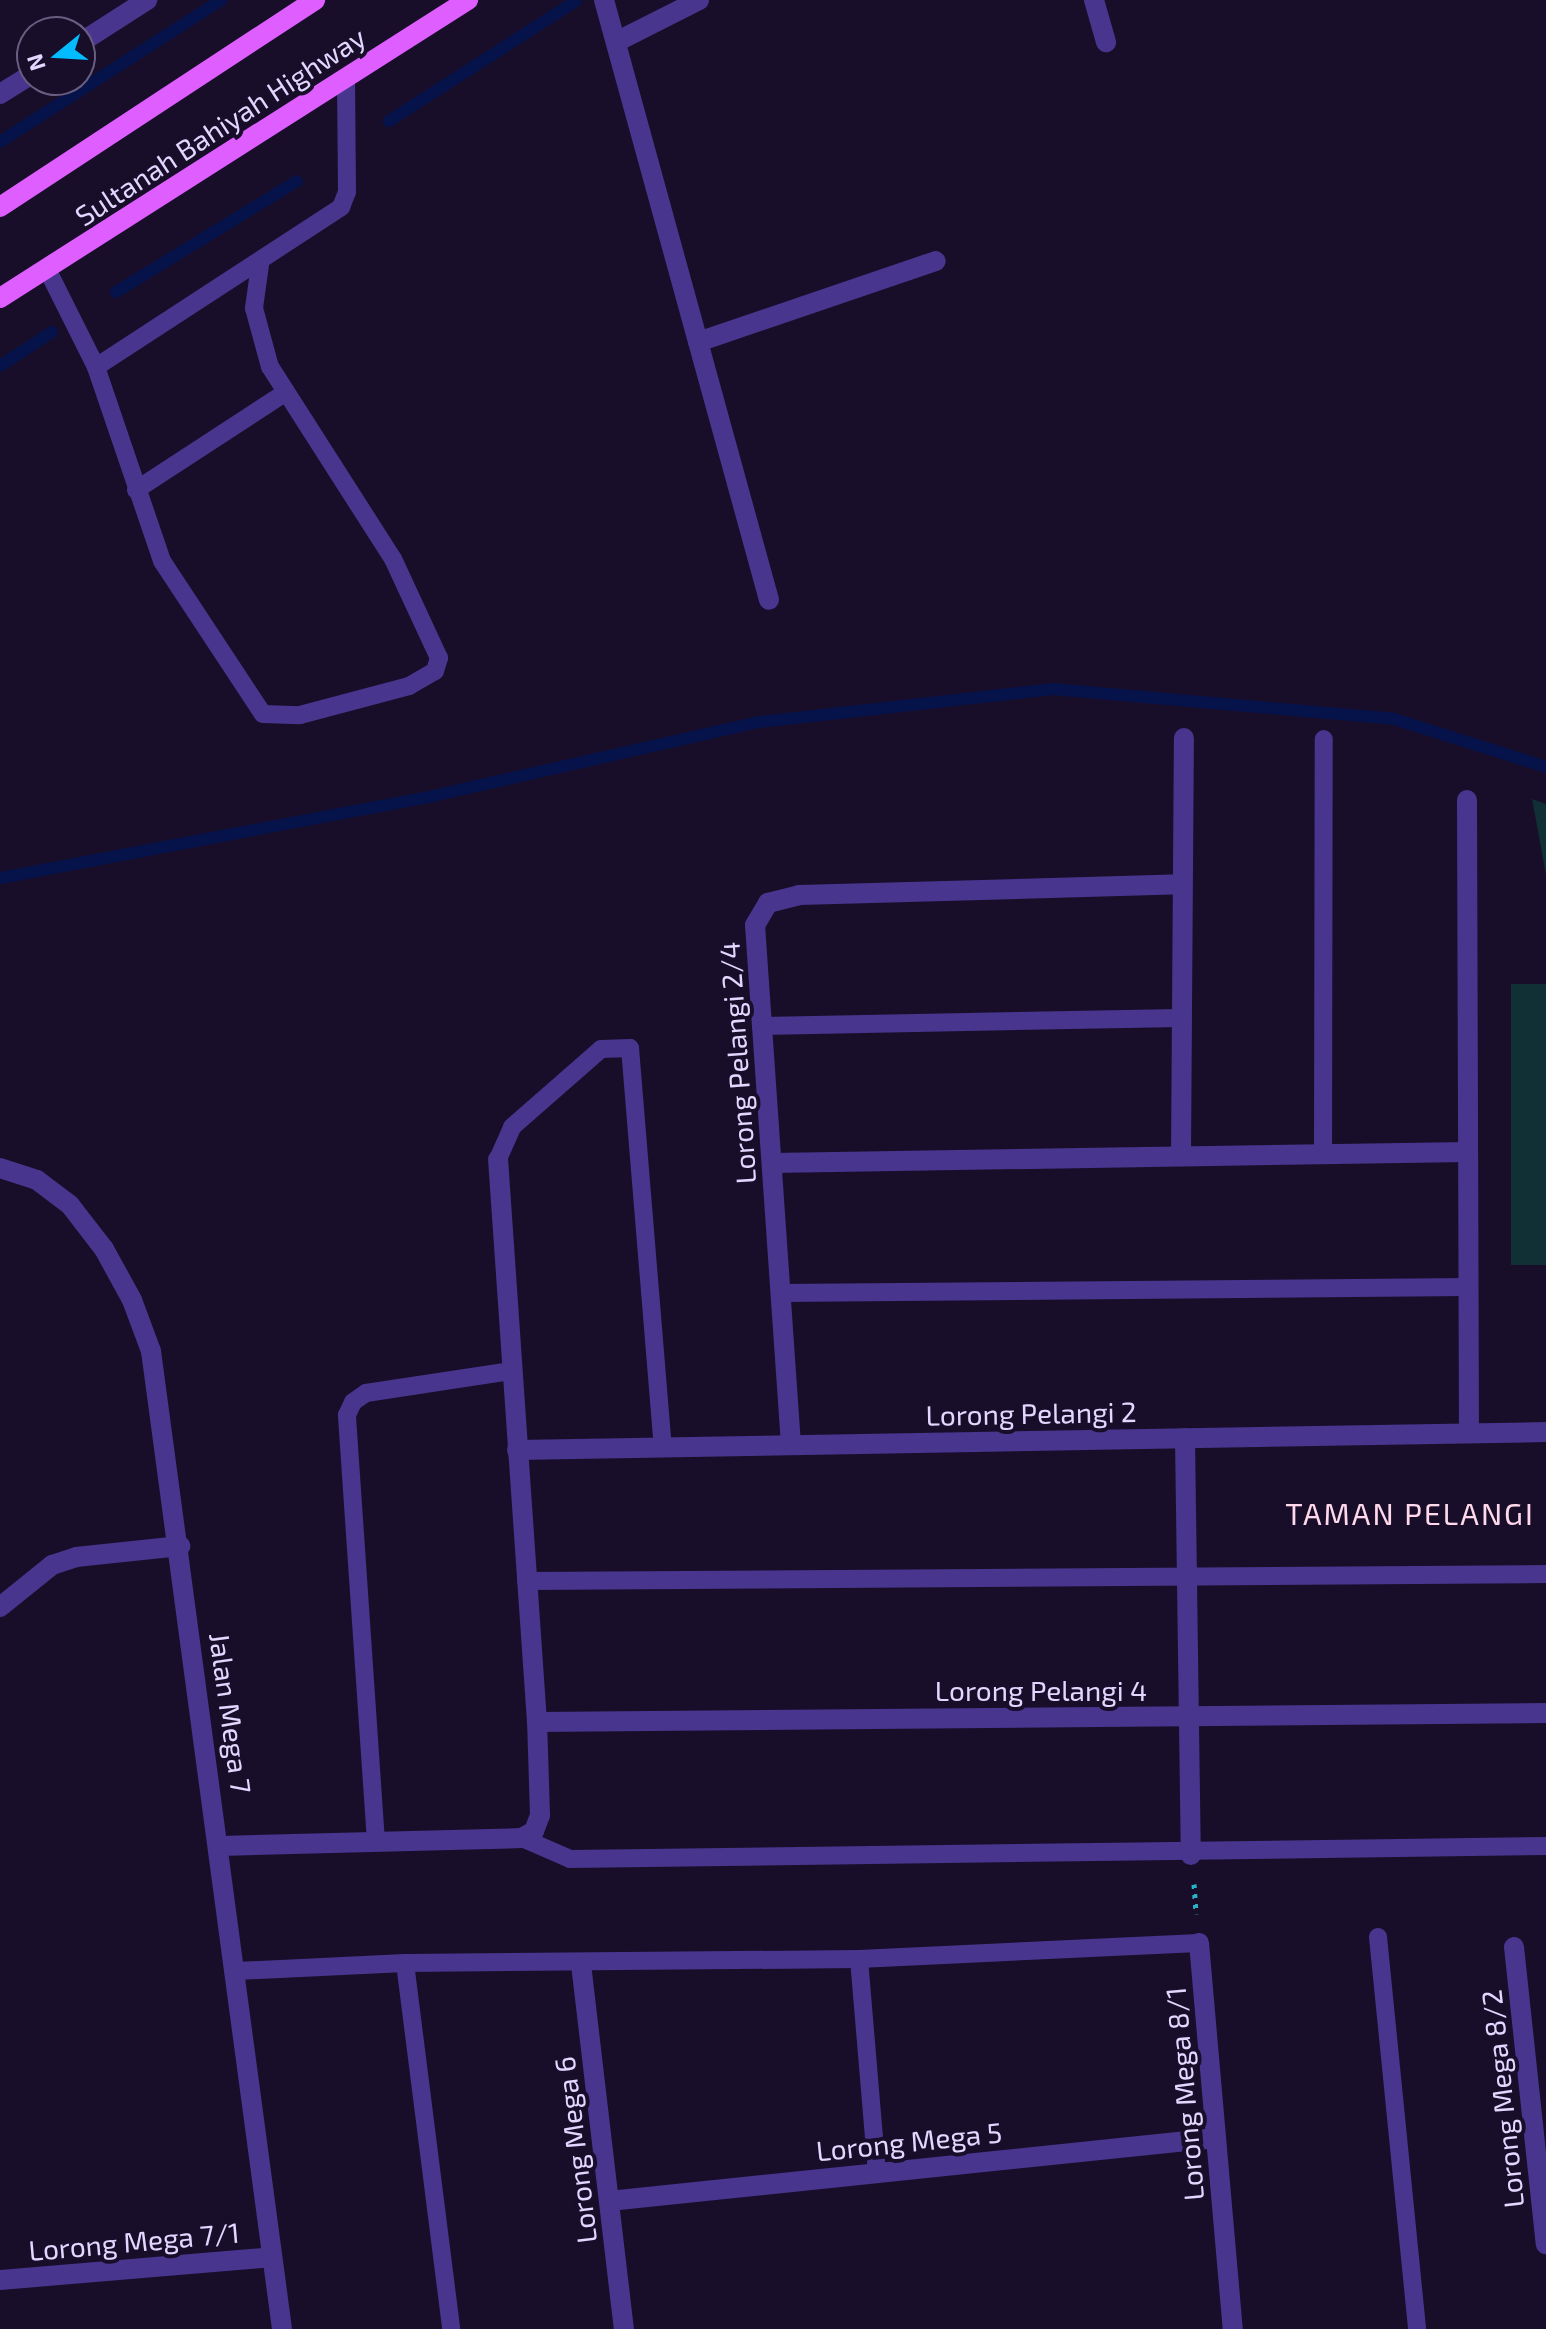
<!DOCTYPE html>
<html>
<head>
<meta charset="utf-8">
<style>
	body { margin:0 }
	#map { position:relative; width:1546px; height:2329px; overflow:hidden; background:#180e2a; font-family:"Exo 2",sans-serif }
	div>[style] { position:absolute }
	.green>* { inset:0; background:#103035; transform-origin:0 0 }
	.stream>* { height:12px; margin:-6px; padding:0 6px; transform-origin:6px; border-radius:6px; background:#06134b }
	.path>* { height:5px; margin-top:-2.5px; transform-origin:0; background:repeating-linear-gradient(90deg,#25b3c5 0 4px,transparent 0 10px) }
	.service>* { height:18px; margin:-9px; padding:0 9px; transform-origin:9px; border-radius:9px; background:#48358d }
	.minor>* { height:20px; margin:-10px; padding:0 10px; transform-origin:10px; border-radius:10px; background:#48358d }
	.primary>* { height:20px; margin:-10px; padding:0 10px; transform-origin:10px; border-radius:10px; background:#de5eff }
	span { translate:-50% -50%; white-space:nowrap; text-align:center; line-height:1.15; -webkit-text-stroke:8px #180e2a; paint-order:stroke }
	.street-label { font-size:28px; color:#e2d7ff }
	.neighbourhood-label { font-size:30px; color:#ffd9eb; letter-spacing:2px }
	.north { position:absolute; left:16px; top:16px; width:80px; height:80px; box-sizing:border-box; background:#180e2a; border:2px solid #695e7f; border-radius:50%; rotate:252deg; font-size:22px; font-weight:700; line-height:32px; text-align:center; color:#e2d7ff }
	.north::after { content:''; display:block; margin:auto; width:28px; height:36px; background:#03bbff; clip-path:polygon(50% 0,100% 100%,50% 72%,0 100%) }
</style>
</head>
<body>
<div id="map">
	<div class="green">
		<i style="clip-path:polygon(1532px 799px,1546px 804px,1546px 875px)"></i>
		<i style="left:1546px;top:984px;width:281px;height:35px;rotate:90deg"></i>
	</div>
	<div class="stream">
		<i style="left:389px;top:121px;width:222px;rotate:-32.7deg"></i>
		<i style="left:0;top:142px;width:263px;rotate:-32.7deg"></i>
		<i style="left:116px;top:292px;width:212px;rotate:-31.5deg"></i>
		<i style="left:0;top:366px;width:62px;rotate:-33.2deg"></i>
		<i style="left:0;top:878px;width:441px;rotate:-10.7deg"></i>
		<i style="left:433px;top:796px;width:334px;rotate:-12.8deg"></i>
		<i style="left:759px;top:722px;width:296px;rotate:-6.4deg"></i>
		<i style="left:1053px;top:689px;width:342px;rotate:5deg"></i>
		<i style="left:1394px;top:719px;width:159px;rotate:17.5deg"></i>
	</div>
	<div class="path">
		<i style="left:1194px;top:1884px;width:30px;rotate:86deg"></i>
	</div>
	<div class="service">
		<i style="left:47px;top:269px;width:110px;rotate:63.4deg"></i>
		<i style="left:96px;top:367px;width:205px;rotate:71.2deg"></i>
		<i style="left:162px;top:561px;width:183px;rotate:56.6deg"></i>
		<i style="left:263px;top:714px;width:37px;rotate:2deg"></i>
		<i style="left:300px;top:715px;width:113px;rotate:-14.9deg"></i>
		<i style="left:409px;top:686px;width:30px;rotate:-30deg"></i>
		<i style="left:435px;top:671px;width:14px;rotate:-73deg"></i>
		<i style="left:439px;top:658px;width:109px;rotate:-114.9deg"></i>
		<i style="left:393px;top:559px;width:228px;rotate:-122.6deg"></i>
		<i style="left:270px;top:367px;width:61px;rotate:-105.2deg"></i>
		<i style="left:254px;top:308px;width:43px;rotate:-82.1deg"></i>
		<i style="left:96px;top:367px;width:293px;rotate:-33.1deg"></i>
		<i style="left:341px;top:207px;width:16px;rotate:-68deg"></i>
		<i style="left:347px;top:192px;width:113px;rotate:-90.5deg"></i>
		<i style="left:136px;top:490px;width:178px;rotate:-33.1deg"></i>
		<i style="left:761px;top:1026px;width:419px;rotate:-1.1deg"></i>
		<i style="left:1323px;top:1153px;width:414px;rotate:-89.9deg"></i>
		<i style="left:498px;top:1159px;width:35px;rotate:-66deg"></i>
		<i style="left:512px;top:1127px;width:118px;rotate:-41.2deg"></i>
		<i style="left:601px;top:1049px;width:29px;rotate:-2deg"></i>
		<i style="left:630px;top:1048px;width:400px;rotate:85.3deg"></i>
		<i style="left:781px;top:1293px;width:688px;rotate:-0.5deg"></i>
		<i style="left:526px;top:1581px;width:1020px;rotate:-0.39deg"></i>
		<i style="left:522px;top:1838px;width:52px;rotate:23.6deg"></i>
		<i style="left:570px;top:1859px;width:976px;rotate:-0.76deg"></i>
		<i style="left:376px;top:1842px;width:428px;rotate:-93.9deg"></i>
		<i style="left:347px;top:1415px;width:14px;rotate:-65deg"></i>
		<i style="left:353px;top:1402px;width:16px;rotate:-35deg"></i>
		<i style="left:366px;top:1393px;width:148px;rotate:-8.6deg"></i>
		<i style="left:1378px;top:1937px;width:394px;rotate:84.3deg"></i>
		<i style="left:859px;top:1959px;width:215px;rotate:85.2deg"></i>
		<i style="left:405px;top:1963px;width:369px;rotate:82.8deg"></i>
		<i style="left:237px;top:1971px;width:168px;rotate:-2.7deg"></i>
		<i style="left:405px;top:1963px;width:454px;rotate:-0.5deg"></i>
		<i style="left:859px;top:1959px;width:340px;rotate:-2.7deg"></i>
	</div>
	<div class="minor">
		<i style="left:604px;top:0;width:622px;rotate:74.62deg"></i>
		<i style="left:1094px;top:0;width:44px;rotate:74.1deg"></i>
		<i style="left:616px;top:42px;width:93px;rotate:-26.8deg"></i>
		<i style="left:80px;top:43px;width:80px;rotate:-32.7deg"></i>
		<i style="left:0;top:94px;width:38px;rotate:-32deg"></i>
		<i style="left:698px;top:342px;width:251px;rotate:-18.8deg"></i>
		<i style="left:1467px;top:800px;width:633px;rotate:89.82deg"></i>
		<i style="left:1181px;top:1154px;width:416px;rotate:-89.6deg"></i>
		<i style="left:772px;top:1163px;width:696px;rotate:-0.91deg"></i>
		<i style="left:0;top:1168px;width:39px;rotate:18deg"></i>
		<i style="left:37px;top:1180px;width:41px;rotate:37.1deg"></i>
		<i style="left:70px;top:1205px;width:56px;rotate:52.3deg"></i>
		<i style="left:104px;top:1249px;width:58px;rotate:61.2deg"></i>
		<i style="left:132px;top:1300px;width:54px;rotate:69.6deg"></i>
		<i style="left:151px;top:1351px;width:987px;rotate:82.37deg"></i>
		<i style="left:1185px;top:1438px;width:417px;rotate:89.2deg"></i>
		<i style="left:791px;top:1445px;width:521px;rotate:-93.96deg"></i>
		<i style="left:755px;top:925px;width:26px;rotate:-59deg"></i>
		<i style="left:768px;top:903px;width:32px;rotate:-14deg"></i>
		<i style="left:799px;top:895px;width:382px;rotate:-1.6deg"></i>
		<i style="left:517px;top:1450px;width:1029px;rotate:-1deg"></i>
		<i style="left:0;top:1607px;width:67px;rotate:-38.9deg"></i>
		<i style="left:52px;top:1565px;width:25px;rotate:-18deg"></i>
		<i style="left:76px;top:1557px;width:105px;rotate:-6deg"></i>
		<i style="left:537px;top:1722px;width:1009px;rotate:-0.51deg"></i>
		<i style="left:220px;top:1846px;width:302px;rotate:-1.5deg"></i>
		<i style="left:522px;top:1838px;width:14px;rotate:-30deg"></i>
		<i style="left:534px;top:1831px;width:17px;rotate:-69deg"></i>
		<i style="left:540px;top:1815px;width:93px;rotate:-91.8deg"></i>
		<i style="left:537px;top:1722px;width:564px;rotate:-93.96deg"></i>
		<i style="left:1199px;top:1943px;width:387px;rotate:85deg"></i>
		<i style="left:1514px;top:1947px;width:299px;rotate:83.9deg"></i>
		<i style="left:581px;top:1964px;width:368px;rotate:83.3deg"></i>
		<i style="left:609px;top:2201px;width:610px;rotate:-5.93deg"></i>
		<i style="left:0;top:2280px;width:273px;rotate:-4.8deg"></i>
	</div>
	<div class="primary">
		<i style="left:0;top:207px;width:377px;rotate:-33.3deg"></i>
		<i style="left:0;top:298px;width:555px;rotate:-32.49deg"></i>
	</div>
	<div class="street-label">
		<span style="left:220px;top:126px;rotate:-33deg">Sultanah Bahiyah Highway</span>
		<span style="left:737px;top:1063px;rotate:-94deg">Lorong Pelangi 2/4</span>
		<span style="left:1031px;top:1413px;rotate:-1deg">Lorong Pelangi 2</span>
		<span style="left:1041px;top:1690px">Lorong Pelangi 4</span>
		<span style="left:231px;top:1713px;rotate:82deg">Jalan Mega 7</span>
		<span style="left:1184px;top:2094px;rotate:-95deg">Lorong Mega 8/1</span>
		<span style="left:1502px;top:2099px;rotate:-96deg">Lorong Mega 8/2</span>
		<span style="left:909px;top:2141px;rotate:-6deg">Lorong Mega 5</span>
		<span style="left:575px;top:2150px;rotate:-97deg">Lorong Mega 6</span>
		<span style="left:134px;top:2241px;rotate:-5deg">Lorong Mega 7/1</span>
	</div>
	<div class="neighbourhood-label">
		<span style="left:1410px;top:1513px">TAMAN PELANGI</span>
	</div>
	<div class="north">N</div>
</div>
</body>
</html>
